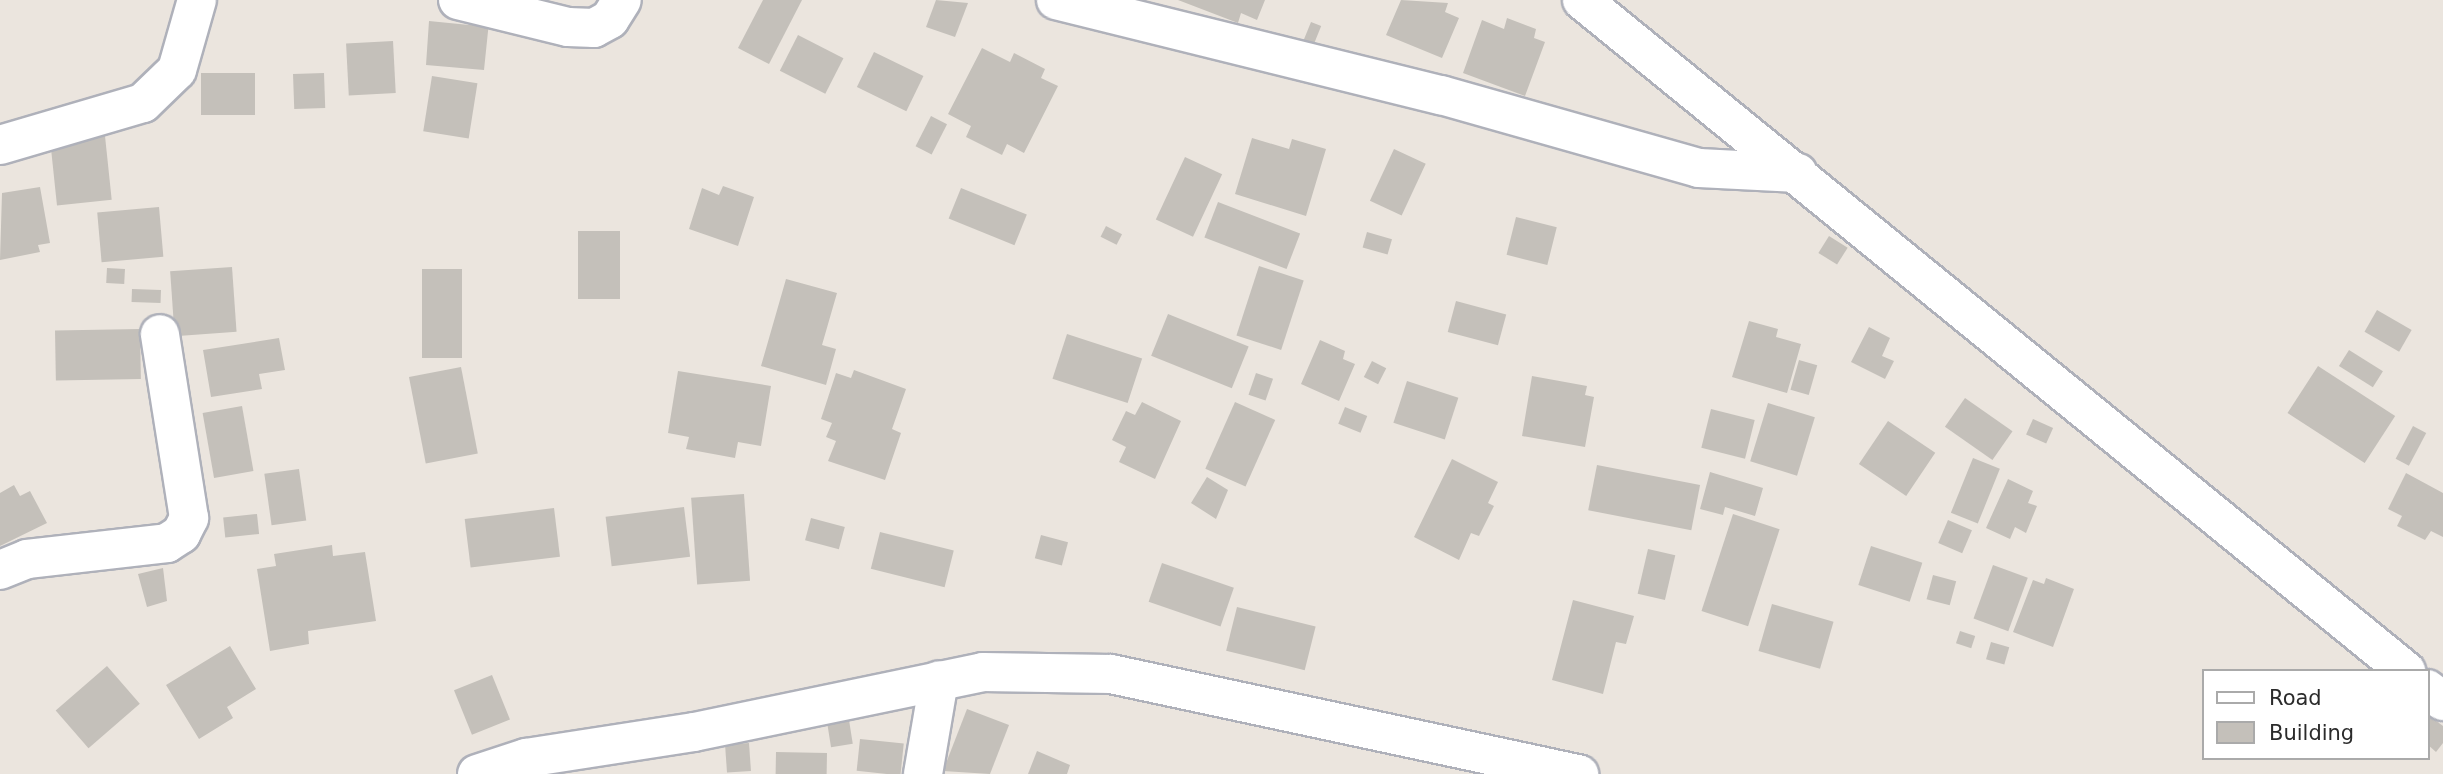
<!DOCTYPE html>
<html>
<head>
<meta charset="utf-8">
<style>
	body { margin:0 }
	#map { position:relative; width:2443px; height:774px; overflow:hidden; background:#ebe5de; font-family:"DejaVu Sans",sans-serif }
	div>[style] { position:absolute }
	.building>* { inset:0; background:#c4c0ba; transform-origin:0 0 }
	.roads { filter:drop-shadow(2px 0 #afb1ba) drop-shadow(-2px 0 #afb1ba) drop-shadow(0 2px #afb1ba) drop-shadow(0 -2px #afb1ba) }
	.minor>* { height:38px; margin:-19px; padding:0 19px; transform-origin:19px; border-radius:19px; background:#fff }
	span { translate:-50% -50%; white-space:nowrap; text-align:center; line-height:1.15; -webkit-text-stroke:5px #fff; paint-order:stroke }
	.legend { position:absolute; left:2202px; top:669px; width:228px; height:91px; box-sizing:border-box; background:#fff; border:2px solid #aaa; margin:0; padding:9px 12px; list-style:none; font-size:21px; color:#2b2b2b }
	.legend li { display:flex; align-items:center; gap:14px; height:35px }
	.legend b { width:35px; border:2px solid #aaa }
</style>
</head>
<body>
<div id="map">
	<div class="building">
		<i style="clip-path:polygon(763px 0,802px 0,769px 64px,738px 48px)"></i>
		<i style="clip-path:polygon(936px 0,968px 3px,955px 37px,926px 27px)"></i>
		<i style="clip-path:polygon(1178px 0,1265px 0,1257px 20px,1241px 13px,1238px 23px)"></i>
		<i style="clip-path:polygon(1401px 0,1448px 3px,1445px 12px,1459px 18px,1442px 58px,1386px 35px)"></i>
		<i style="clip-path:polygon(470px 11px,490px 12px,484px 70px,426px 65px,429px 21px,469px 25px)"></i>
		<i style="clip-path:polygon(1507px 18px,1536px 29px,1534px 38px,1545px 42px,1525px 96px,1463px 73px,1482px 20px,1504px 29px)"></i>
		<i style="left:1311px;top:22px;width:11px;height:24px;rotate:22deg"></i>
		<i style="left:798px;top:35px;width:51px;height:40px;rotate:27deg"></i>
		<i style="left:393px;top:41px;width:52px;height:47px;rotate:87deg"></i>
		<i style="clip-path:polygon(982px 48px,1010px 62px,1014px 53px,1045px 69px,1041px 78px,1058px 86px,1024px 153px,1007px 144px,1002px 155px,966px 137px,971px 126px,948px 114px)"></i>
		<i style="left:874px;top:52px;width:55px;height:39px;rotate:26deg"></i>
		<i style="left:201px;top:73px;width:54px;height:42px"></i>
		<i style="left:324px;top:73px;width:35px;height:31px;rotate:88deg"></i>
		<i style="left:432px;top:76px;width:46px;height:56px;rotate:9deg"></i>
		<i style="left:931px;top:116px;width:18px;height:34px;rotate:27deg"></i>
		<i style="left:105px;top:136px;width:64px;height:55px;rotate:84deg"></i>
		<i style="clip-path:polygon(1252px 138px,1289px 149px,1292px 139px,1326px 149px,1306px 216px,1235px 194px)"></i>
		<i style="left:1394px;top:149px;width:35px;height:57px;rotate:25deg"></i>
		<i style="left:1185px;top:157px;width:41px;height:69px;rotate:25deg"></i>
		<i style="clip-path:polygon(723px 186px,754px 197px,738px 246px,689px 229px,702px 188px,719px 195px)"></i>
		<i style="clip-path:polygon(40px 187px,50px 243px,38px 245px,40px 252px,0 260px,2px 193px)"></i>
		<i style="left:961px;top:188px;width:71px;height:33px;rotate:22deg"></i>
		<i style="left:1218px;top:202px;width:88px;height:38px;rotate:21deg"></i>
		<i style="left:159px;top:207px;width:50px;height:62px;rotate:85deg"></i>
		<i style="left:1516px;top:217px;width:42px;height:39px;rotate:14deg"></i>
		<i style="left:1106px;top:226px;width:18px;height:12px;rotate:27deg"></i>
		<i style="left:578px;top:231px;width:42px;height:68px"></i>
		<i style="left:1367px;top:232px;width:26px;height:16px;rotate:16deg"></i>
		<i style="left:1829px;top:236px;width:22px;height:20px;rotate:32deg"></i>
		<i style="left:1259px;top:266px;width:47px;height:73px;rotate:18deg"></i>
		<i style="left:232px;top:267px;width:65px;height:62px;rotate:86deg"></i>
		<i style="left:107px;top:268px;width:18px;height:15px;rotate:3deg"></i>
		<i style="left:422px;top:269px;width:40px;height:89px"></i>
		<i style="clip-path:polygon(786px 279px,837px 293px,822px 345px,836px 349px,826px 385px,761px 366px)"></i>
		<i style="left:132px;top:289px;width:29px;height:13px;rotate:2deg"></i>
		<i style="left:1456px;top:301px;width:52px;height:32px;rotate:15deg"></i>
		<i style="left:2377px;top:310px;width:40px;height:25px;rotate:30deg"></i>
		<i style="left:1168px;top:314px;width:87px;height:45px;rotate:22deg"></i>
		<i style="clip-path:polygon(1749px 321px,1778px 329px,1776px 337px,1801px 344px,1787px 393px,1732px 377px)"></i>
		<i style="clip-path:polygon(1869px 327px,1890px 338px,1882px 356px,1894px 361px,1885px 379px,1851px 362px)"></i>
		<i style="left:140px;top:329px;width:50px;height:85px;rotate:89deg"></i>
		<i style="left:1067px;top:334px;width:79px;height:47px;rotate:18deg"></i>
		<i style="clip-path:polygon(279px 338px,285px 370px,259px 374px,262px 389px,211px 397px,203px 350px)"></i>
		<i style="clip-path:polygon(1320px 340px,1345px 351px,1343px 359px,1355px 364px,1339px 401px,1301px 384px)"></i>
		<i style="left:2349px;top:350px;width:40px;height:19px;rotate:32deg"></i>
		<i style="left:1799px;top:360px;width:19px;height:31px;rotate:16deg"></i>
		<i style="left:1372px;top:361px;width:16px;height:18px;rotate:27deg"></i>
		<i style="left:2318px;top:366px;width:92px;height:56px;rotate:33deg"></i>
		<i style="left:461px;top:367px;width:88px;height:53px;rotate:79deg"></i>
		<i style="clip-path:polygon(854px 370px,906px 389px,892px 429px,901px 433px,885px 480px,828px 461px,836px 441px,826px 437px,832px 423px,821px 419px,836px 373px,851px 378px)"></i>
		<i style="clip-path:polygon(678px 371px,771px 386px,761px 446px,738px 442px,735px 458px,686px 449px,689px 437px,668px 433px)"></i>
		<i style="left:1256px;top:373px;width:18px;height:23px;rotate:19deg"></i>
		<i style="clip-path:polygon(1532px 376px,1587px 386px,1585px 395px,1594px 397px,1585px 447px,1522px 436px)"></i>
		<i style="left:1407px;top:381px;width:54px;height:44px;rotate:18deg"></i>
		<i style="left:1965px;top:398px;width:58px;height:35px;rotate:35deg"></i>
		<i style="clip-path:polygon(1142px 402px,1181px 421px,1155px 479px,1119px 462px,1126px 447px,1112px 440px,1126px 411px,1135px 415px)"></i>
		<i style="left:1235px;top:402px;width:44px;height:73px;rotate:24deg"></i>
		<i style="left:1768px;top:403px;width:49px;height:61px;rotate:17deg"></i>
		<i style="left:242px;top:406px;width:66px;height:40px;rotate:80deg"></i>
		<i style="left:1345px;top:407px;width:24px;height:18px;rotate:22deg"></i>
		<i style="left:1711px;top:409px;width:45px;height:40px;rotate:14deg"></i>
		<i style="left:2033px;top:419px;width:22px;height:17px;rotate:24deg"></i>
		<i style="left:1888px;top:421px;width:57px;height:52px;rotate:34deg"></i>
		<i style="left:2413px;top:426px;width:15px;height:37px;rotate:28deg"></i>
		<i style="left:1973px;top:458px;width:29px;height:59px;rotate:22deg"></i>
		<i style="clip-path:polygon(1452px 459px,1498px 482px,1488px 503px,1494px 506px,1479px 536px,1471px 533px,1459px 560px,1414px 537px)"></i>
		<i style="left:1597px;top:465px;width:105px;height:46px;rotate:11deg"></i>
		<i style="left:299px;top:469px;width:52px;height:35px;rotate:82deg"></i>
		<i style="clip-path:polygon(1710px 472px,1763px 488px,1755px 516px,1725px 507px,1723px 515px,1700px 509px)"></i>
		<i style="clip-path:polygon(2406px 473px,2443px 493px,2443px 537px,2431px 531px,2425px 540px,2397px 526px,2402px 516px,2388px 509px)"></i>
		<i style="clip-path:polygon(1207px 477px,1228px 490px,1216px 519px,1191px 503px)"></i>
		<i style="clip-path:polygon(2008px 479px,2033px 491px,2028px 503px,2037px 506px,2026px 533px,2015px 527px,2010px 539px,1986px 528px)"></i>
		<i style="clip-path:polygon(14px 485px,20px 496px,30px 491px,47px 523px,0 546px,0 493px)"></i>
		<i style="left:744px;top:494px;width:87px;height:53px;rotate:86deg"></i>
		<i style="left:684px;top:507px;width:50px;height:79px;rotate:83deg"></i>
		<i style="left:554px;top:508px;width:49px;height:90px;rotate:83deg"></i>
		<i style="left:257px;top:514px;width:20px;height:34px;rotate:84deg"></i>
		<i style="left:1733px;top:514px;width:49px;height:102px;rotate:18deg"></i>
		<i style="left:811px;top:518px;width:35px;height:23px;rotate:15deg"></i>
		<i style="left:1948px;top:520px;width:26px;height:25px;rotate:23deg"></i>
		<i style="left:880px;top:532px;width:76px;height:38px;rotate:14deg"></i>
		<i style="left:1041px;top:535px;width:28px;height:24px;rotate:15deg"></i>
		<i style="clip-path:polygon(332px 545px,333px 556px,365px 552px,376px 621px,308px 631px,309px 644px,270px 651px,257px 569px,276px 566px,274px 554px)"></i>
		<i style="left:1871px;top:546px;width:54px;height:41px;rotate:18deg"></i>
		<i style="left:1648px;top:549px;width:28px;height:46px;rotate:13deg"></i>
		<i style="left:1162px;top:563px;width:76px;height:41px;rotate:19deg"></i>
		<i style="left:1993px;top:565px;width:37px;height:57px;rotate:20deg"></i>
		<i style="clip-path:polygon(163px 568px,167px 601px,147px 607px,138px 574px)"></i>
		<i style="left:1933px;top:575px;width:24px;height:25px;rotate:15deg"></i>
		<i style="clip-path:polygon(2046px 578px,2074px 589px,2053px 647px,2013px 632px,2033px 580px,2044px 584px)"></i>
		<i style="clip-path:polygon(1573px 600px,1634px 616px,1626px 644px,1616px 642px,1603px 694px,1552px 680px)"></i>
		<i style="left:1772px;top:604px;width:64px;height:49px;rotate:16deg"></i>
		<i style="left:1237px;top:607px;width:81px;height:45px;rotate:14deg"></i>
		<i style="left:1960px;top:631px;width:16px;height:13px;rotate:18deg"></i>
		<i style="left:1991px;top:642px;width:19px;height:18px;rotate:16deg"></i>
		<i style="clip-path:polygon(230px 646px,256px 689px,227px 707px,233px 718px,199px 739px,166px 685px)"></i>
		<i style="left:107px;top:666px;width:50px;height:68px;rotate:49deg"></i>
		<i style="left:492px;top:675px;width:48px;height:41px;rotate:68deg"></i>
		<i style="clip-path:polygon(967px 709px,1009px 725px,990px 774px,943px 771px)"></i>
		<i style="clip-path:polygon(2427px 714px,2443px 726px,2443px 743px,2436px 752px,2427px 744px)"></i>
		<i style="left:849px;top:720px;width:24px;height:22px;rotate:81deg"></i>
		<i style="left:860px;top:739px;width:44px;height:32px;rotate:6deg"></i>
		<i style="left:749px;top:743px;width:28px;height:24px;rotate:86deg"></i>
		<i style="clip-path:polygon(1037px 751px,1070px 765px,1067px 774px,1028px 774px)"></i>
		<i style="left:776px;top:752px;width:51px;height:22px;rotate:1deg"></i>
	</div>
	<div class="roads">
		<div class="minor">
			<i style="left:458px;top:0;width:113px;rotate:13.8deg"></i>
			<i style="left:568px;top:27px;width:26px;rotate:2deg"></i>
			<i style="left:594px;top:28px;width:18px;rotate:-29deg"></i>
			<i style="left:610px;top:19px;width:22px;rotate:-58deg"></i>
			<i style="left:1056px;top:0;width:397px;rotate:13.9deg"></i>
			<i style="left:1441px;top:95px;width:268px;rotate:15.8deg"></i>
			<i style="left:1699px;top:168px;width:99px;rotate:2.9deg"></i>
			<i style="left:1582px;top:0;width:1063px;rotate:39.16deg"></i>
			<i style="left:0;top:145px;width:149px;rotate:-16.4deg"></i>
			<i style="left:143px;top:103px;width:47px;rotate:-44.1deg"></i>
			<i style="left:177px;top:70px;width:73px;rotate:-74.1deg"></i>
			<i style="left:0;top:570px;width:29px;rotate:-22deg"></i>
			<i style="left:27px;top:559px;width:141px;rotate:-6.5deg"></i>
			<i style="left:167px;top:543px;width:17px;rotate:-33deg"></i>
			<i style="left:181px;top:534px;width:18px;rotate:-63deg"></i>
			<i style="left:189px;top:518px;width:186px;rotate:-99deg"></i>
			<i style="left:2427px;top:689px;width:20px;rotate:37deg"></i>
			<i style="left:477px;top:774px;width:52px;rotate:-18.1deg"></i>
			<i style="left:526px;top:758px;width:170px;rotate:-8.8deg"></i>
			<i style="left:694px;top:732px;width:295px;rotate:-11.7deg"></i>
			<i style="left:983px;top:672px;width:128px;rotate:0.9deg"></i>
			<i style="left:1111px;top:674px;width:479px;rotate:12.1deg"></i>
			<i style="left:923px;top:774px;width:95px;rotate:-80.3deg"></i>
		</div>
	</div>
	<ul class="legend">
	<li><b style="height:9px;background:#fff"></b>Road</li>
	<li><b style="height:19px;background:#c4c0ba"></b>Building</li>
	</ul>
</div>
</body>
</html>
